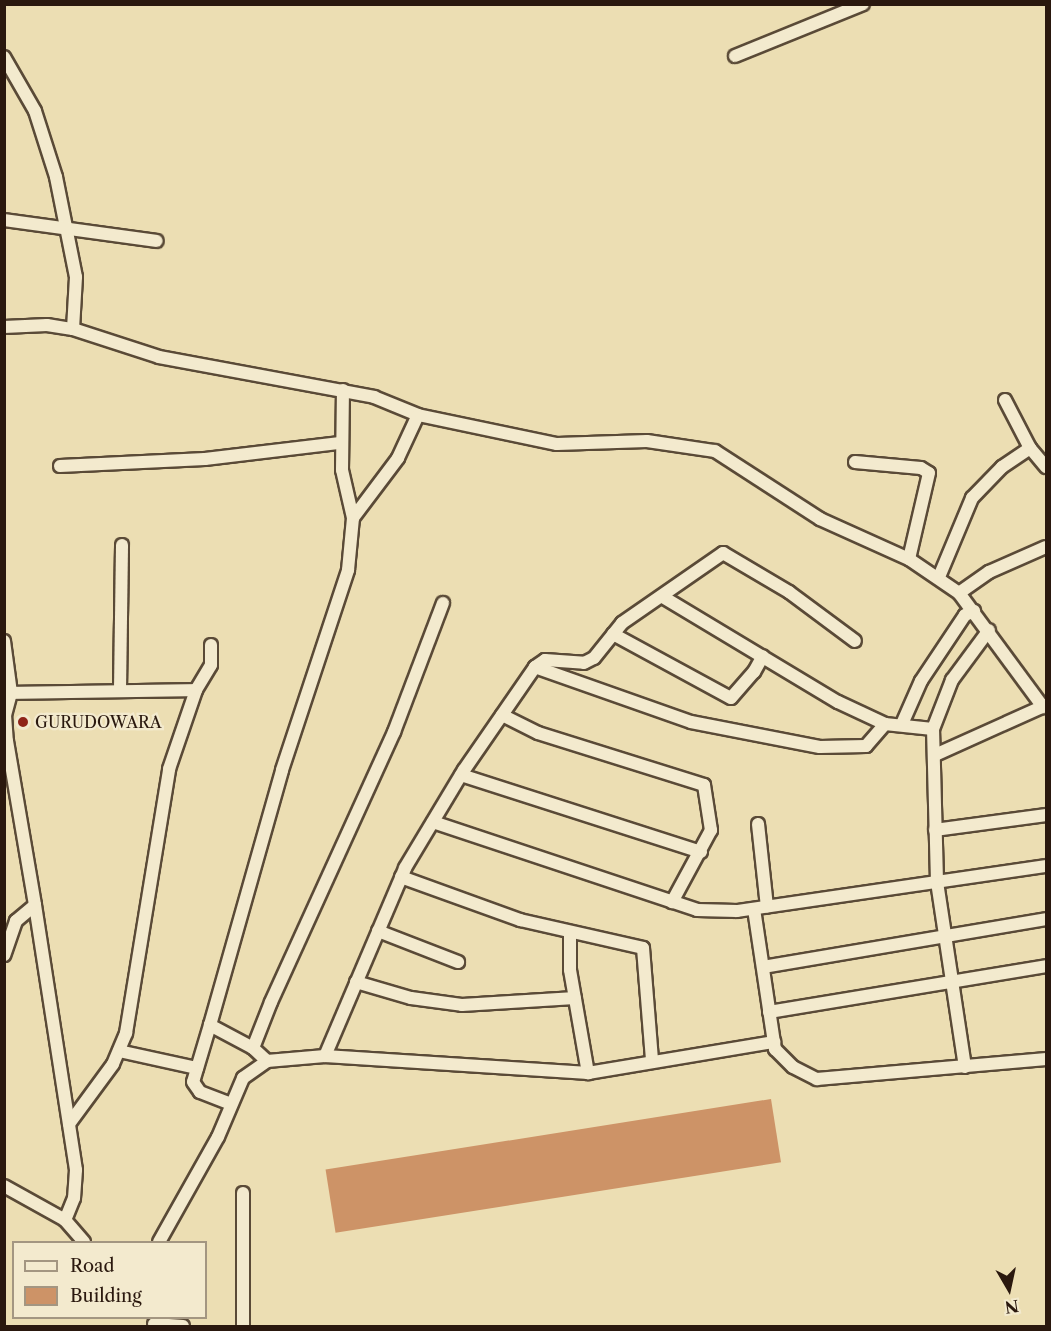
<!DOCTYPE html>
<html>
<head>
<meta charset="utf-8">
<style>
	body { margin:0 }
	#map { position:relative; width:1051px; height:1331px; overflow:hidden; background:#ecdeb3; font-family:"Libre Caslon Text",serif }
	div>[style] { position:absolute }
	.building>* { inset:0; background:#cd9367; transform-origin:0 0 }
	.roads { filter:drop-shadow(2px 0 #5a4a37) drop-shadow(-2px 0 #5a4a37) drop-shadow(0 2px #5a4a37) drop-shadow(0 -2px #5a4a37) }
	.minor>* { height:12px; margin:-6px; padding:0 6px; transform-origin:6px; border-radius:6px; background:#f3eace }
	.dots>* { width:16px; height:16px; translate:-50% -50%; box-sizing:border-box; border:3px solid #f3eace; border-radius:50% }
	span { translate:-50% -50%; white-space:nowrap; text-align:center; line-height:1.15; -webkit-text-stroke:4.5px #f3eace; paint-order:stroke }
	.poi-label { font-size:16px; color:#2a180e }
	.left { translate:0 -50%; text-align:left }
	.frame { position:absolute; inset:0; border:6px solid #2a180e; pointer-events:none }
	.legend { position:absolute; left:12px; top:1241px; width:195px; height:78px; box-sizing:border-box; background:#f3eace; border:2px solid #a39681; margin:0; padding:8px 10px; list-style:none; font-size:18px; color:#2a180e }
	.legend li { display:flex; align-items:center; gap:12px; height:30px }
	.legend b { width:30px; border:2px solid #a39681 }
	.north { position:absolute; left:979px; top:1259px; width:60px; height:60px; -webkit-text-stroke:4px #f3eace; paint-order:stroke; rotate:171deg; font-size:16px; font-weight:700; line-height:24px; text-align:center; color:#2a180e }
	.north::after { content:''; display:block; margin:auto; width:21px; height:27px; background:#2a180e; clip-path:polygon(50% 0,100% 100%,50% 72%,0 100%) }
</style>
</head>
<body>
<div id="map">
	<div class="building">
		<i style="left:771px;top:1099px;width:64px;height:451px;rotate:81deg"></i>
	</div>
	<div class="roads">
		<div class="minor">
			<i style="left:735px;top:56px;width:138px;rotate:-22.1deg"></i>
			<i style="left:4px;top:57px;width:62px;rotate:60.1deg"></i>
			<i style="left:35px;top:111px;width:69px;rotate:72.3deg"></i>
			<i style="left:56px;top:177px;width:102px;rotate:78.7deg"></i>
			<i style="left:76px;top:277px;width:52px;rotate:93.3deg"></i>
			<i style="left:4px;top:220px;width:154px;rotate:7.8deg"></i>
			<i style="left:4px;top:327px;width:43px;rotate:-2.7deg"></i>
			<i style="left:47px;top:325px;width:26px;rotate:9deg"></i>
			<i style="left:73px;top:329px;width:90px;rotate:18deg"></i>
			<i style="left:159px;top:357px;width:219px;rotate:10.5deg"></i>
			<i style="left:374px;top:397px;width:48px;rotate:22.2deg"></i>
			<i style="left:418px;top:415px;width:142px;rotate:11.8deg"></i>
			<i style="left:557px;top:444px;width:90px;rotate:-1.9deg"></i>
			<i style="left:647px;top:441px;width:69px;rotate:8.4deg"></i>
			<i style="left:715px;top:451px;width:125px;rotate:32.9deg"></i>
			<i style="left:820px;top:519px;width:98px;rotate:24.2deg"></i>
			<i style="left:909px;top:559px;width:60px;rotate:34.2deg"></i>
			<i style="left:959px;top:593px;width:142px;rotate:53.6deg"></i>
			<i style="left:1005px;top:400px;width:54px;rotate:62.5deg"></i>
			<i style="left:1030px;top:448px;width:25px;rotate:50deg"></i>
			<i style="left:855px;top:462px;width:66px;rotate:5.2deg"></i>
			<i style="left:921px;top:468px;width:9px;rotate:32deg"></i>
			<i style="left:929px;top:473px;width:88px;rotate:103.1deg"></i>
			<i style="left:60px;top:466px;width:145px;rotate:-2.8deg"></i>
			<i style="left:205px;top:459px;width:136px;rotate:-6.8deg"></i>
			<i style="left:353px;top:518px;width:75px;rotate:-53.1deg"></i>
			<i style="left:398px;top:458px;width:47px;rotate:-65.1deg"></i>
			<i style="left:939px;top:577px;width:86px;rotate:-67.3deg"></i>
			<i style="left:972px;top:498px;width:43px;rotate:-45.9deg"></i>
			<i style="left:1002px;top:467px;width:34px;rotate:-34deg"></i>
			<i style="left:959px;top:593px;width:37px;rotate:-35deg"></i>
			<i style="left:989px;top:572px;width:62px;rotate:-23.7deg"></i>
			<i style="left:663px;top:597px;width:204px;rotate:31deg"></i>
			<i style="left:838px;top:702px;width:52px;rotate:25.1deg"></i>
			<i style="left:613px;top:634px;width:134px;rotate:28.5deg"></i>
			<i style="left:731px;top:698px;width:35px;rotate:-49deg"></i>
			<i style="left:754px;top:672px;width:18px;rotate:-61deg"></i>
			<i style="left:4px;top:641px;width:52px;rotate:82.3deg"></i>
			<i style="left:11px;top:693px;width:23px;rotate:105deg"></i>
			<i style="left:5px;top:715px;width:26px;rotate:86deg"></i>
			<i style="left:7px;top:741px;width:166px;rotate:80.3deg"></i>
			<i style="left:35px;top:905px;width:25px;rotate:140deg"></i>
			<i style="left:16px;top:921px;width:36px;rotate:109deg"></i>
			<i style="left:535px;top:667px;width:165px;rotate:19.4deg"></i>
			<i style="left:691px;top:722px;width:131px;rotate:11deg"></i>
			<i style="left:820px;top:747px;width:46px;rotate:-1.2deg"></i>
			<i style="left:866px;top:746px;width:29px;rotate:-49deg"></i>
			<i style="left:885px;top:724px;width:48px;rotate:5.9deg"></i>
			<i style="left:120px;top:690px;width:145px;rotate:-89.2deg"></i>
			<i style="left:11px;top:693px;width:185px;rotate:-0.9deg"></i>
			<i style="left:502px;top:715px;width:40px;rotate:26.6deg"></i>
			<i style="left:538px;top:733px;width:174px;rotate:17.4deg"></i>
			<i style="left:704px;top:785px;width:46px;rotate:81.2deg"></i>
			<i style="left:711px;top:830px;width:82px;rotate:118.4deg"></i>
			<i style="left:902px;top:724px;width:47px;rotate:-66.2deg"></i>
			<i style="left:921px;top:681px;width:79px;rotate:-56.3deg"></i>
			<i style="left:965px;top:615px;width:10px;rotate:-24deg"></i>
			<i style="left:935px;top:755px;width:122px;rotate:-24.2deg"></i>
			<i style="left:461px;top:775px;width:252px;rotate:17.8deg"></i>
			<i style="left:433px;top:822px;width:278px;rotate:18.4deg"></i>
			<i style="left:697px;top:910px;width:40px;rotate:1.4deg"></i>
			<i style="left:737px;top:911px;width:312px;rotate:-8.3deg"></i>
			<i style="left:758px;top:824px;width:83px;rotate:83.8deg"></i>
			<i style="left:935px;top:830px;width:112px;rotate:-7.7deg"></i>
			<i style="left:401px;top:877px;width:127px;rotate:19.9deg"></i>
			<i style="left:520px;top:920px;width:126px;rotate:12.8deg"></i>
			<i style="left:643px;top:948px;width:113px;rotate:85.4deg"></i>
			<i style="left:35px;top:905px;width:268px;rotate:81.2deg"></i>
			<i style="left:76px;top:1170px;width:28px;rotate:94deg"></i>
			<i style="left:74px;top:1198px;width:24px;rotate:112deg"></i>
			<i style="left:754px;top:909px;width:142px;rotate:81.5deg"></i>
			<i style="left:775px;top:1049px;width:25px;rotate:45deg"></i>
			<i style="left:793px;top:1067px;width:27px;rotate:27deg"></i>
			<i style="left:817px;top:1079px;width:230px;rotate:-5deg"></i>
			<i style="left:378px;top:931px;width:86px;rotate:21.2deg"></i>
			<i style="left:570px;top:932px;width:38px;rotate:90deg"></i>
			<i style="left:570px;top:970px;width:105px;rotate:80.1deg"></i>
			<i style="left:763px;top:967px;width:287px;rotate:-9.6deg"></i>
			<i style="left:356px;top:982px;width:57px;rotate:16.2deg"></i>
			<i style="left:411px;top:998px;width:51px;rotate:7.8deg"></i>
			<i style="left:462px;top:1005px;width:113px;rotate:-3.5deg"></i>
			<i style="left:769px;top:1012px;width:281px;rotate:-9.4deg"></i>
			<i style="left:210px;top:1025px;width:59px;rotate:106.6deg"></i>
			<i style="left:193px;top:1082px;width:12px;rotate:55deg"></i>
			<i style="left:200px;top:1092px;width:33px;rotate:21deg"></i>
			<i style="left:253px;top:1048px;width:49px;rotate:-151.9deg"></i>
			<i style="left:210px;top:1025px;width:265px;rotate:-74.2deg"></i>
			<i style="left:282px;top:770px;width:211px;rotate:-71.7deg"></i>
			<i style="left:348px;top:570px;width:52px;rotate:-84.5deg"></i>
			<i style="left:353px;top:518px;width:49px;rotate:-102.9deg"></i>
			<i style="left:342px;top:470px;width:80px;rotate:-89.3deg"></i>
			<i style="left:119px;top:1051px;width:80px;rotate:12.3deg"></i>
			<i style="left:325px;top:1056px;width:204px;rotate:-66.9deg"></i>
			<i style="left:405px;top:868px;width:114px;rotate:-59deg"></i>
			<i style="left:464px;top:770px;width:125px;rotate:-55.4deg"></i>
			<i style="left:535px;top:667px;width:12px;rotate:-35deg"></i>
			<i style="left:545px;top:660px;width:39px;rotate:4deg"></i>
			<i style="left:584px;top:663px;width:11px;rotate:-27deg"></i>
			<i style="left:594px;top:658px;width:45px;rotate:-51.3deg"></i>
			<i style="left:622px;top:623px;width:123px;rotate:-34.7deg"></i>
			<i style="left:723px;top:553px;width:77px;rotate:30.6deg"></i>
			<i style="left:789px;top:592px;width:82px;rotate:36.6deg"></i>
			<i style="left:267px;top:1061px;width:19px;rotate:-137deg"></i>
			<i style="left:253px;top:1048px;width:49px;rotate:-68.6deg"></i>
			<i style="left:271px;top:1002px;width:297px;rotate:-65.5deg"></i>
			<i style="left:394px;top:732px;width:138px;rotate:-69.2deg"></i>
			<i style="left:965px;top:1067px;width:188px;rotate:-98.6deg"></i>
			<i style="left:937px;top:881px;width:152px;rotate:-91.5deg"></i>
			<i style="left:933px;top:729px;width:53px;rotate:-68.8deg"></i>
			<i style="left:952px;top:680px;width:62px;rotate:-53.5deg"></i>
			<i style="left:69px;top:1124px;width:74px;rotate:-53.7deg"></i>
			<i style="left:113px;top:1064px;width:34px;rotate:-67deg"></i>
			<i style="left:126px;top:1033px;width:267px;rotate:-80.7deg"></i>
			<i style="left:169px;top:769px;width:83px;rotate:-71.1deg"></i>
			<i style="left:196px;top:690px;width:29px;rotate:-59deg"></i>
			<i style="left:211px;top:665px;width:20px;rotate:-90deg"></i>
			<i style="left:4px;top:1186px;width:70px;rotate:29.1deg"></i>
			<i style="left:65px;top:1220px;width:29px;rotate:49deg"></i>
			<i style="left:243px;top:1193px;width:133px;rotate:90deg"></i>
			<i style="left:159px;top:1242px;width:120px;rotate:-60.7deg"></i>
			<i style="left:218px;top:1137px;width:64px;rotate:-67deg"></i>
			<i style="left:243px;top:1078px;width:29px;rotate:-35deg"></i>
			<i style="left:267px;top:1061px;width:58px;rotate:-4.9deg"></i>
			<i style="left:325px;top:1056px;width:264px;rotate:3.7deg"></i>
			<i style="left:588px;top:1073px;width:189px;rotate:-9.5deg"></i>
			<i style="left:154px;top:1324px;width:29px;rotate:4deg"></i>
		</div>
	</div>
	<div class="dots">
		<i style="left:23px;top:722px;background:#8f2418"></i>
	</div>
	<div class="poi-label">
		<span class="left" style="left:35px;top:722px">GURUDOWARA</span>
	</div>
	<div class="frame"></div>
	<ul class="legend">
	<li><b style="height:8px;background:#f3eace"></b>Road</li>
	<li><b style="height:16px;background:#cd9367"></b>Building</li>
	</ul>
	<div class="north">N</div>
</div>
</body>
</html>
